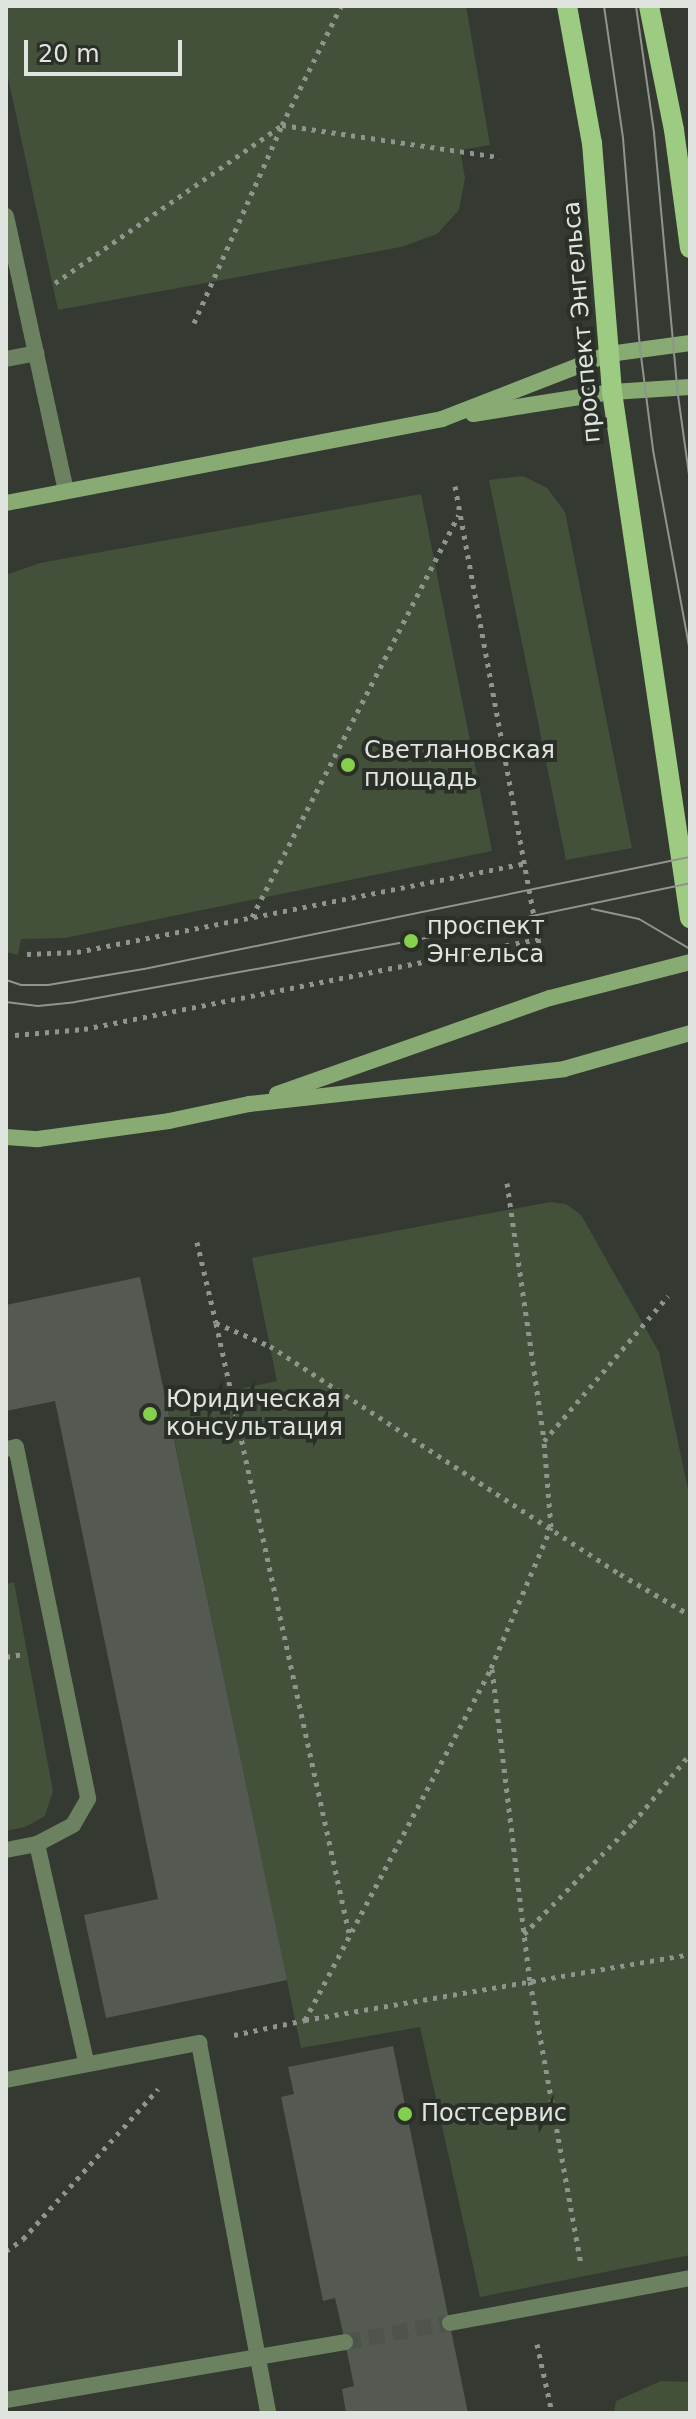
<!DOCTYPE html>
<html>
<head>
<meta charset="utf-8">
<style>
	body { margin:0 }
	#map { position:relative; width:696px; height:2419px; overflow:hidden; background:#343931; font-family:"DejaVu Sans",sans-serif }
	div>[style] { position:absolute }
	.green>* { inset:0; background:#43513a }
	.building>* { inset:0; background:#545a51 }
	.minor-tunnel>* { height:16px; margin-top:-8px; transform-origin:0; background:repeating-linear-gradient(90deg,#4e534b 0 16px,transparent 0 24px) }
	.path>* { height:5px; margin-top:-2.5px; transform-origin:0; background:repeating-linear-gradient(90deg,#8f948d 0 4px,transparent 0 10px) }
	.service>* { height:16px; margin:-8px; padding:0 8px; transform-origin:8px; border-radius:8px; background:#6b815f }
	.minor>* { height:16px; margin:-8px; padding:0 8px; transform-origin:8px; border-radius:8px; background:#6b815f }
	.secondary>* { height:16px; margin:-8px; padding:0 8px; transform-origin:8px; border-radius:8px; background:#88ab73 }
	.primary>* { height:20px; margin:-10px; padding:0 10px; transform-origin:10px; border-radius:10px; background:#9ecb82 }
	.tram>* { height:2px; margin:-1px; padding:0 1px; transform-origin:1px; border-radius:1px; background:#8f948d }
	.dots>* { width:22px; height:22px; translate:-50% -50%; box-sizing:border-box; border:4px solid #2a2f27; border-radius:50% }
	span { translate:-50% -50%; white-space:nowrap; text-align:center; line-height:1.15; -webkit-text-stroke:8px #2a2f27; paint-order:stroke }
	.street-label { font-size:24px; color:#e0e4df }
	.poi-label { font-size:24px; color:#e0e4df }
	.left { translate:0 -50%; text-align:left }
	.frame { position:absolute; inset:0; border:8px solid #e0e4df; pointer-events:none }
	.scale { position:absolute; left:24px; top:40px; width:158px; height:36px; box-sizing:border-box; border:4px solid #e0e4df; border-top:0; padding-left:10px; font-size:24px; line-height:28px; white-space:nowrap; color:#e0e4df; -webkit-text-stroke:6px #2a2f27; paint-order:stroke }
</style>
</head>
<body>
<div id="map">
	<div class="green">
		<i style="clip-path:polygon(6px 6px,466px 6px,490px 145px,460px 150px,465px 178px,459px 210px,437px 234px,401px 247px,58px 310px,6px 68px)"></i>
		<i style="clip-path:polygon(523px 476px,547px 488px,565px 512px,632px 848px,566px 860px,489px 480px)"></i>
		<i style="clip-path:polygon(421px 494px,492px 851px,65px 938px,21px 939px,18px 955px,6px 952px,6px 575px,40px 563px)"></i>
		<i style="clip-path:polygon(550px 1202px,566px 1204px,581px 1215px,659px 1352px,690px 1499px,690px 2255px,480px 2297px,420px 2027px,301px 2048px,167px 1405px,277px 1381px,252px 1258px)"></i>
		<i style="clip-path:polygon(14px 1582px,53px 1791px,45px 1816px,25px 1827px,6px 1831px,6px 1584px)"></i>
		<i style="clip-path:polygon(661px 2381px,690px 2382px,690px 2413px,614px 2413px,616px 2401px)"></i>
	</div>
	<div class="building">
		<i style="clip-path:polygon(140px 1277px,287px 1980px,106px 2018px,84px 1915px,158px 1899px,55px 1401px,6px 1411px,6px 1305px)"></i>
		<i style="clip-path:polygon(393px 2046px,468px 2413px,346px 2413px,342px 2389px,354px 2386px,345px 2342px,335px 2298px,323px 2301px,281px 2097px,294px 2094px,288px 2067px)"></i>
	</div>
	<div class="minor-tunnel">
		<i style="left:345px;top:2342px;width:107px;rotate:-10.3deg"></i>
	</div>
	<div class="path">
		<i style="left:55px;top:283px;width:277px;rotate:-34.8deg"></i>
		<i style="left:282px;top:125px;width:220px;rotate:8.4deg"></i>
		<i style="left:194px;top:323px;width:217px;rotate:-66deg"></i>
		<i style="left:282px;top:125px;width:133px;rotate:-63.6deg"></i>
		<i style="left:455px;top:486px;width:482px;rotate:79.6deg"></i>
		<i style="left:252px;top:917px;width:452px;rotate:-62.8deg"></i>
		<i style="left:27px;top:954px;width:50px;rotate:-2.3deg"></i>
		<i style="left:77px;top:952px;width:457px;rotate:-11.2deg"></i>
		<i style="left:15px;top:1035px;width:69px;rotate:-5deg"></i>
		<i style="left:84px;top:1029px;width:463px;rotate:-11.2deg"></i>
		<i style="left:507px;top:1183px;width:260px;rotate:81.8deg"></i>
		<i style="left:197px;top:1242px;width:83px;rotate:76.8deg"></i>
		<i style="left:216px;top:1323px;width:59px;rotate:23.1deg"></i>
		<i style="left:270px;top:1346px;width:418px;rotate:33.1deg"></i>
		<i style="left:620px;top:1574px;width:81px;rotate:30.4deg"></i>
		<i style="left:216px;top:1323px;width:624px;rotate:77.7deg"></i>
		<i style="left:6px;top:1657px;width:17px;rotate:-10deg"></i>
		<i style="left:492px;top:1669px;width:314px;rotate:83.1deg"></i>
		<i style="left:530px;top:1981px;width:288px;rotate:79.8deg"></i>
		<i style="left:524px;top:1934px;width:156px;rotate:-45.5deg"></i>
		<i style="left:633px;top:1823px;width:89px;rotate:-50.4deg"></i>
		<i style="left:305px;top:2020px;width:398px;rotate:-62.1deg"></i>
		<i style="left:491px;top:1668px;width:153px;rotate:-66.9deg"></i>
		<i style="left:551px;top:1527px;width:86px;rotate:-94.7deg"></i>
		<i style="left:544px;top:1441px;width:191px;rotate:-49.5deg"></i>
		<i style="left:234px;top:2035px;width:73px;rotate:-11.9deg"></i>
		<i style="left:305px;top:2020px;width:391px;rotate:-9.7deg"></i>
		<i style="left:6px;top:2251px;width:21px;rotate:-35deg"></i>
		<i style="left:23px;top:2239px;width:202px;rotate:-48deg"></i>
		<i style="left:537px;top:2344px;width:71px;rotate:77.7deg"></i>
	</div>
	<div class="service">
		<i style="left:6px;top:216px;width:281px;rotate:77.7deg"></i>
		<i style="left:6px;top:359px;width:31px;rotate:-11deg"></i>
		<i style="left:6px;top:1449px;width:10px;rotate:-11deg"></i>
		<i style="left:16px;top:1447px;width:359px;rotate:78.4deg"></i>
		<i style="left:88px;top:1799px;width:30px;rotate:120deg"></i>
		<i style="left:73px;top:1825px;width:41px;rotate:152.2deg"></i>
		<i style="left:6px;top:1850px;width:32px;rotate:-11deg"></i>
		<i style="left:37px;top:1844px;width:223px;rotate:77.3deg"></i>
		<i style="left:6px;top:2080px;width:197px;rotate:-10.9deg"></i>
		<i style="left:199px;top:2043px;width:376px;rotate:79.4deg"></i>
	</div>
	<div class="minor">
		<i style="left:450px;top:2323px;width:244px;rotate:-10.6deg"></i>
		<i style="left:6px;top:2400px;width:344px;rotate:-9.7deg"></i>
	</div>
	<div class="secondary">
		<i style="left:473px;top:414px;width:141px;rotate:-9deg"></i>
		<i style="left:612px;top:392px;width:78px;rotate:-3.7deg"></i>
		<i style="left:6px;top:503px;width:444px;rotate:-10.9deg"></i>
		<i style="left:442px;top:419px;width:179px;rotate:-21.3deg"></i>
		<i style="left:609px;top:354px;width:82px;rotate:-7.7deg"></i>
		<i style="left:277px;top:1094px;width:289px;rotate:-19.4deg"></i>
		<i style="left:550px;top:998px;width:145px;rotate:-14.4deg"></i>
		<i style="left:6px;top:1137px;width:32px;rotate:4deg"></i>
		<i style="left:38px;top:1139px;width:132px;rotate:-7.8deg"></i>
		<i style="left:169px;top:1121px;width:82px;rotate:-12deg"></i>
		<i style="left:249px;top:1104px;width:317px;rotate:-6.3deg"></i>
		<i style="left:564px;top:1069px;width:131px;rotate:-15.9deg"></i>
	</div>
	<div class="primary">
		<i style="left:567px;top:6px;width:139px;rotate:79.7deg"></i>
		<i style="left:592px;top:143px;width:250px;rotate:85.4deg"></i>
		<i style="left:612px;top:392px;width:532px;rotate:81.57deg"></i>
		<i style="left:649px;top:6px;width:126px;rotate:78.6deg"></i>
		<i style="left:674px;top:130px;width:119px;rotate:82.3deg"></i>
	</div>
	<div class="tram">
		<i style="left:604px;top:6px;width:133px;rotate:81.8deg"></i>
		<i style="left:623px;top:138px;width:211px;rotate:85.4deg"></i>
		<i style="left:640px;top:348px;width:103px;rotate:82.7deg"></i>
		<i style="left:653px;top:450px;width:204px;rotate:79.6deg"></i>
		<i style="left:636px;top:6px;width:128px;rotate:81.9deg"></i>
		<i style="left:654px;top:133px;width:256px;rotate:84.8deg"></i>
		<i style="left:677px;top:388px;width:95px;rotate:82.1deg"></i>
		<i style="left:592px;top:909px;width:48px;rotate:12deg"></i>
		<i style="left:639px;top:919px;width:59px;rotate:30.5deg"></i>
		<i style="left:6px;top:980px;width:16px;rotate:18deg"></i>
		<i style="left:21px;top:985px;width:27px"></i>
		<i style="left:48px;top:985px;width:97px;rotate:-9.5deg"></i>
		<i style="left:144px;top:969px;width:557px;rotate:-11.59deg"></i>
		<i style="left:6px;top:1002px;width:32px;rotate:7deg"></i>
		<i style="left:38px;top:1006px;width:37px;rotate:-6deg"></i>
		<i style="left:75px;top:1002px;width:341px;rotate:-10.3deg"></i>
		<i style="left:411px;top:941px;width:285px;rotate:-11.7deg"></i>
	</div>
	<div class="dots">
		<i style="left:348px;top:765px;background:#84cf4d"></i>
		<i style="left:411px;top:941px;background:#84cf4d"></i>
		<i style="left:150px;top:1414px;background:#84cf4d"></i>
		<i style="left:405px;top:2114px;background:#84cf4d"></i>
	</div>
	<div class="street-label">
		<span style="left:582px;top:322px;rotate:-95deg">проспект Энгельса</span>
	</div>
	<div class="poi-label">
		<span class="left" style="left:364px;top:765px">Светлановская<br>площадь</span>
		<span class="left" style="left:427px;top:941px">проспект<br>Энгельса</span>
		<span class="left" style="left:166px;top:1414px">Юридическая<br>консультация</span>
		<span class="left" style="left:421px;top:2114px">Постсервис</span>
	</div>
	<div class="frame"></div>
	<div class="scale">20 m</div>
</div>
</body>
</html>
